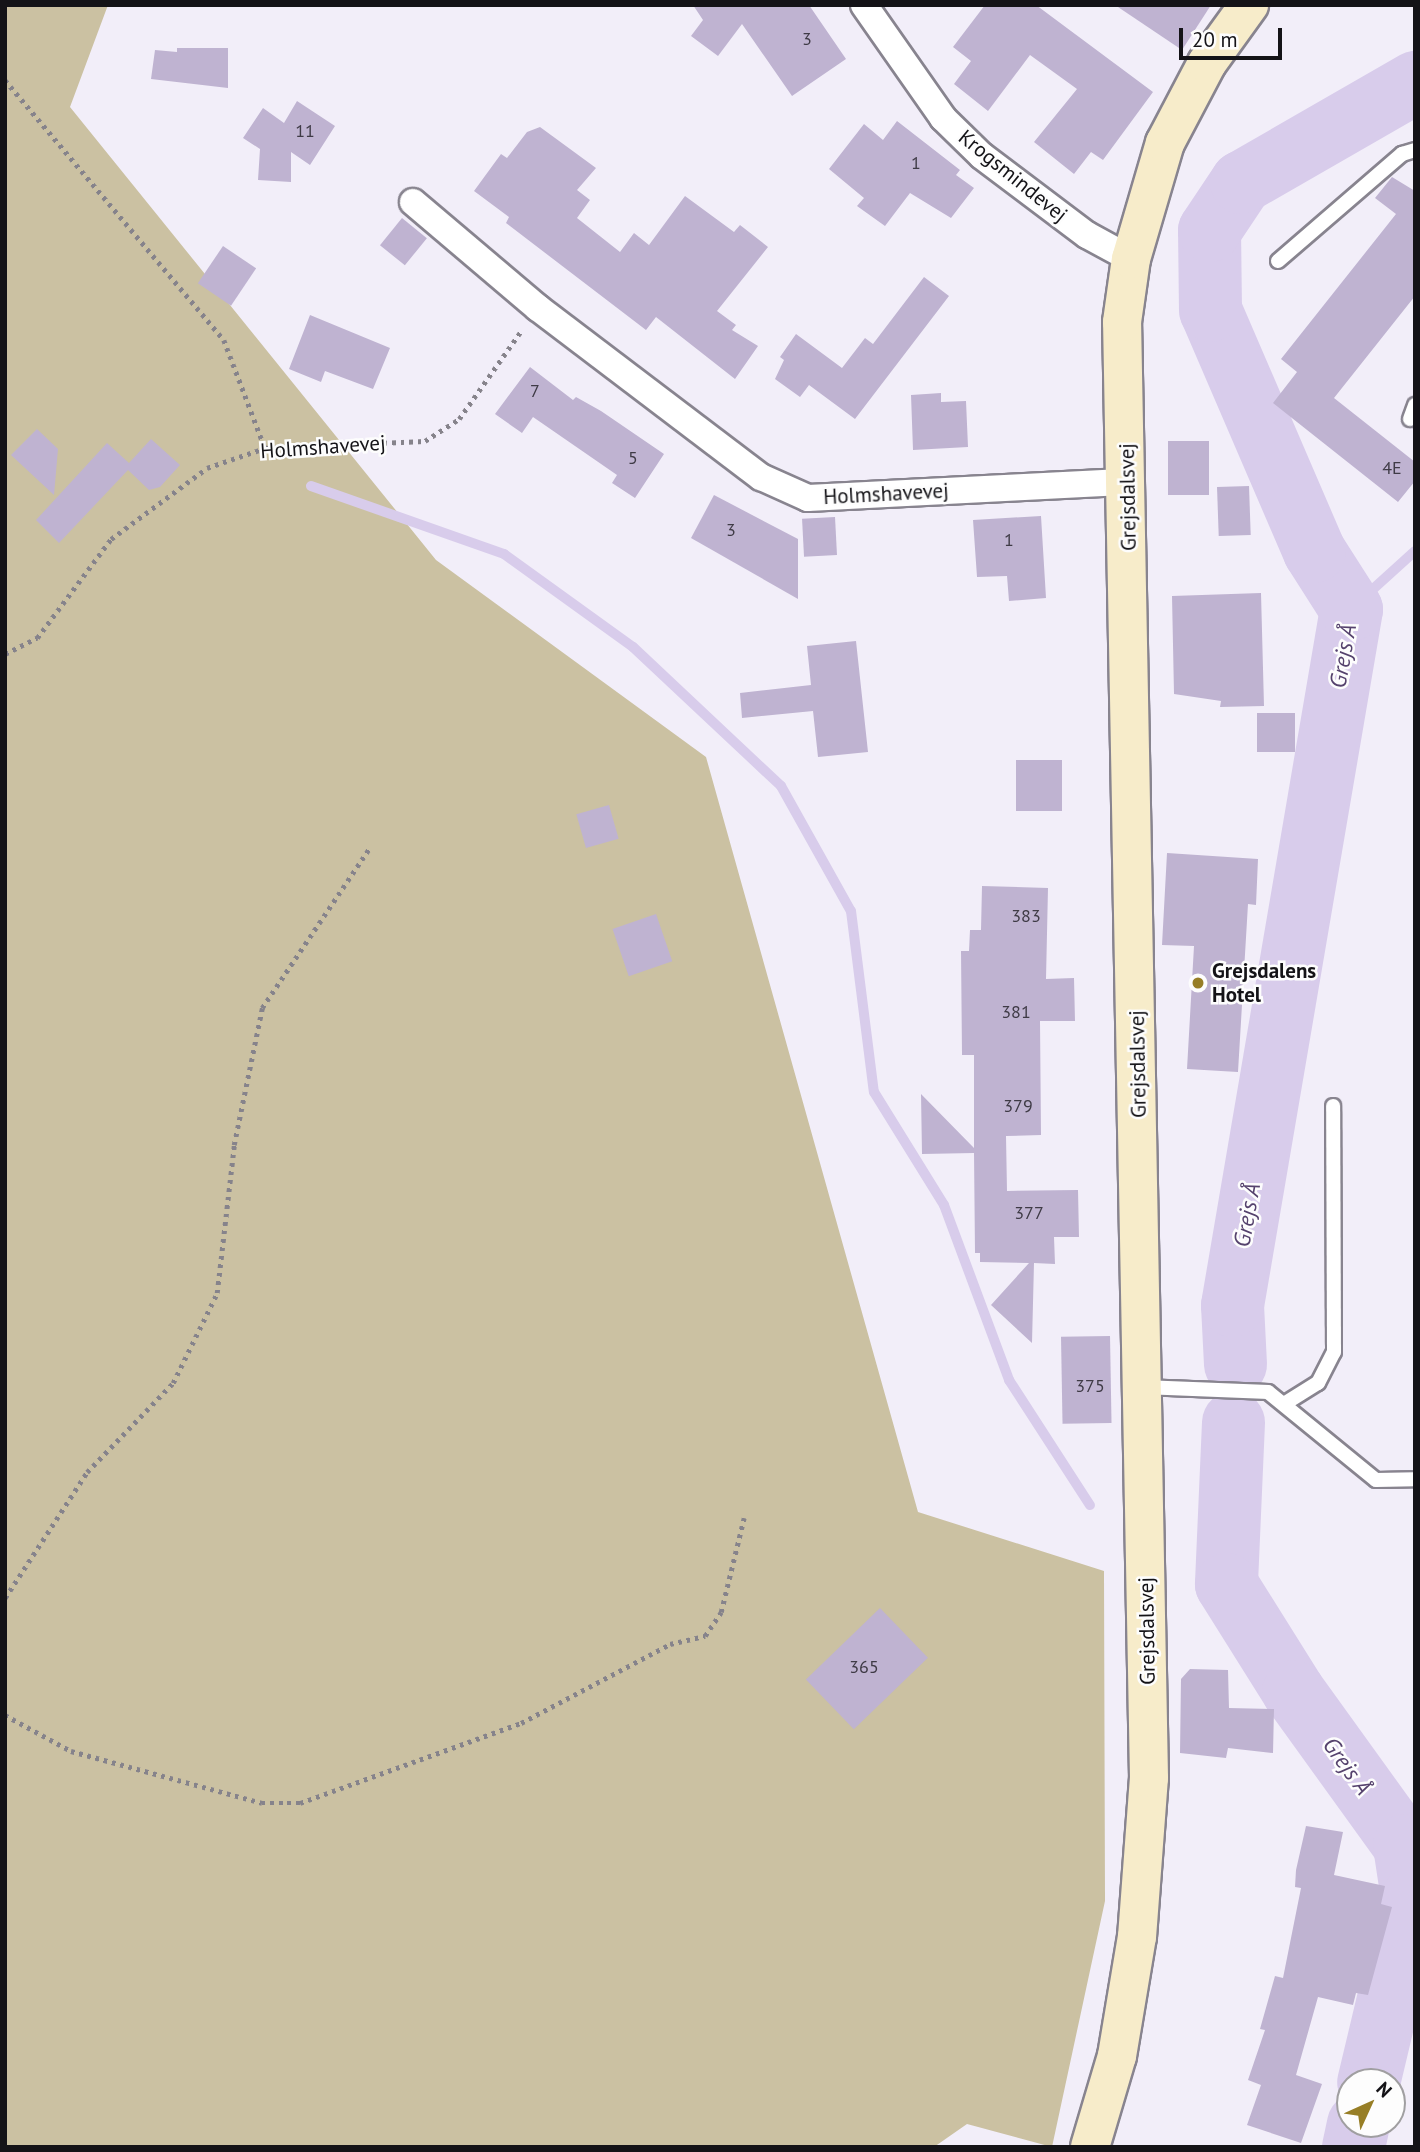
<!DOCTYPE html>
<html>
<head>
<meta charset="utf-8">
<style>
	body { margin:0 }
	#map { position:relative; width:1420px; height:2152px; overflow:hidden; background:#f2eef9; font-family:"PT Sans",sans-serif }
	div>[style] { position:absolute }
	.forest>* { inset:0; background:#cbc1a2 }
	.stream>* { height:10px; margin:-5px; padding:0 5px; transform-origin:5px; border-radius:5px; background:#d8cceb }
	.river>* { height:63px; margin:-31.5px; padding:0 31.5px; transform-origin:31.5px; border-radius:31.5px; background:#d8cceb }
	.building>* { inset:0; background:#bfb3d1; transform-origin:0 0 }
	.path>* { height:4.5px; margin-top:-2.25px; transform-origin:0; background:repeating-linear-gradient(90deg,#86838b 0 3.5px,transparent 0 8.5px) }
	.roads { filter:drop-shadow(2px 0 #88848f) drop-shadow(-2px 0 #88848f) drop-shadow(0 2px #88848f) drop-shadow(0 -2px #88848f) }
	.lane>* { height:14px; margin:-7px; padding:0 7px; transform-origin:7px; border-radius:7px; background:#fff }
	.street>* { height:26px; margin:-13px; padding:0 13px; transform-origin:13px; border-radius:13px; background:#fff }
	.secondary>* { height:38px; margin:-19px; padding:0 19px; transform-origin:19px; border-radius:19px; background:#f7ecca }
	.dots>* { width:19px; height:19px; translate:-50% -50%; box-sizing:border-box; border:4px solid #fdfdfd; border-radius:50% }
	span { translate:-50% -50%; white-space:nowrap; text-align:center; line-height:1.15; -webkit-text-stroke:5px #fdfdfd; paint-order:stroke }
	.number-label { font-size:18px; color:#3f3b46 }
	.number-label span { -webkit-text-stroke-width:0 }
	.street-label { font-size:21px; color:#141317 }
	.poi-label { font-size:21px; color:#141317; font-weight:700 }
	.left { translate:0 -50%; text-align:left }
	.water-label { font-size:23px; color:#55426d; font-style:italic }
	.frame { position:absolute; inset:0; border:7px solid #141317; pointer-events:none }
	.north { position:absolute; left:1336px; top:2068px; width:70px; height:70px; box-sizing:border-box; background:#fdfdfd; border:2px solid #a09fa1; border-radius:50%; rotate:45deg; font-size:19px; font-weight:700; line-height:28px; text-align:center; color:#141317 }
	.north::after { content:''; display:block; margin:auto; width:24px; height:32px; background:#977e26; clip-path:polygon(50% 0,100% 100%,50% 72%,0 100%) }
	.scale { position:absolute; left:1179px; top:28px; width:103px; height:32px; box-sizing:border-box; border:4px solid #141317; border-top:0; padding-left:9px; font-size:21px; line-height:24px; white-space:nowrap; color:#141317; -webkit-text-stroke:5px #fdfdfd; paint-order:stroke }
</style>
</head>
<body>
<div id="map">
	<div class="forest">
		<i style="clip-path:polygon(5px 5px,108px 5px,70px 107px,436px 560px,706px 757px,918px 1512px,1104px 1571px,1105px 1901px,1052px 2147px,967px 2124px,934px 2147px,5px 2147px)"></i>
	</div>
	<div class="stream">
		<i style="left:311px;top:486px;width:205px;rotate:19.4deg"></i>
		<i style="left:504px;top:554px;width:159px;rotate:35.8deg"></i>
		<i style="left:633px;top:647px;width:203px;rotate:43.2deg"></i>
		<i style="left:781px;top:786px;width:143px;rotate:60.8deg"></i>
		<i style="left:851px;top:911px;width:182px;rotate:82.8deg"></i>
		<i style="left:874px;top:1092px;width:133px;rotate:58.2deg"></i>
		<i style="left:944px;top:1205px;width:187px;rotate:69.6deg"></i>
		<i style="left:1009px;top:1380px;width:149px;rotate:57.1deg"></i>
		<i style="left:1351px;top:609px;width:86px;rotate:-42.2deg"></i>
	</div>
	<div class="river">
		<i style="left:1235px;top:1364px;width:59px;rotate:-92.9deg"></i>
		<i style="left:1232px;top:1305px;width:706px;rotate:-80.3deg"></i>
		<i style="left:1351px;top:609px;width:69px;rotate:-122.5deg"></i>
		<i style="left:1314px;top:551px;width:262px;rotate:-113.3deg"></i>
		<i style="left:1210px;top:310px;width:80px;rotate:-90.7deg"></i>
		<i style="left:1209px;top:230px;width:58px;rotate:-56.3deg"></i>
		<i style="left:1241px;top:182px;width:201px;rotate:-29.9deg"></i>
		<i style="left:1233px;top:1422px;width:162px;rotate:92.5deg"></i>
		<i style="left:1226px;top:1584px;width:126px;rotate:57.9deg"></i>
		<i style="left:1293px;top:1691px;width:190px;rotate:54.2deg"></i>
		<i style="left:1404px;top:1845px;width:54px;rotate:81.4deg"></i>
		<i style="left:1412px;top:1898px;width:189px;rotate:103.4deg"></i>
		<i style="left:1353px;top:2147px;width:24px;rotate:-78deg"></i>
	</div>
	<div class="building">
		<i style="clip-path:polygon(693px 5px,809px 5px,846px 59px,792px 96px,742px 24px,718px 56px,691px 36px,703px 20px)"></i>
		<i style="clip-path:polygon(985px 5px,1036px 5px,1153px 92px,1103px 160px,1091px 152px,1074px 174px,1034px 142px,1077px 89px,1030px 55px,988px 111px,954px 84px,971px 61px,953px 47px)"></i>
		<i style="clip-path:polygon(1115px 5px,1211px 5px,1182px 50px)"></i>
		<i style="clip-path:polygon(177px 48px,228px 48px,228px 88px,151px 79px,155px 50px,177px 52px)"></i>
		<i style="clip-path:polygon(297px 101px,335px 126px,310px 165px,291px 152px,291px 182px,258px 180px,260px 149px,243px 138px,263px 108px,284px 123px)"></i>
		<i style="clip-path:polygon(897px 121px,960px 170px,956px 175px,974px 188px,951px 218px,910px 193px,885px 226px,857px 206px,864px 198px,829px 169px,864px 124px,883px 140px)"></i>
		<i style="clip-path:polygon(540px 127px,596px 168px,577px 190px,590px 200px,577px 218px,620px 252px,634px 233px,649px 245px,685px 196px,734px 232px,740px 225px,768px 247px,717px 311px,736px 325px,732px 330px,758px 346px,735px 379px,656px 317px,646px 330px,506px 223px,509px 217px,474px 191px,501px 154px,507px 158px,527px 132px)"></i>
		<i style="clip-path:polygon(1392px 177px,1415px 191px,1415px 296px,1334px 398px,1415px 462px,1415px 481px,1398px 502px,1273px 403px,1297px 372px,1281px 359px,1396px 214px,1375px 198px)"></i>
		<i style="left:402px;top:218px;width:32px;height:35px;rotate:39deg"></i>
		<i style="left:223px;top:246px;width:40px;height:45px;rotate:34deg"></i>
		<i style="clip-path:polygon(924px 277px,949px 296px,855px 419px,809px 385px,800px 397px,775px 379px,784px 360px,780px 357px,796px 334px,842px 368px,865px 338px,873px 344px)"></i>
		<i style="clip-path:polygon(310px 315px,390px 348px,373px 389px,325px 371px,321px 382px,289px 369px)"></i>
		<i style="clip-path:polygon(530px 367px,573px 400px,576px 397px,601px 411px,664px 454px,635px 498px,612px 483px,617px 475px,533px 417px,522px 433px,495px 414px)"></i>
		<i style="clip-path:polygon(941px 393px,941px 402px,966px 401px,968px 447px,913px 450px,911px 395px)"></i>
		<i style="clip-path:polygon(37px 429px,58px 449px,54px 495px,11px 455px)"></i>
		<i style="clip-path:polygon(151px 439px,180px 465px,160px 487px,149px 490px,128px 470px,59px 543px,36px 520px,107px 443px,129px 463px)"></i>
		<i style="left:1168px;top:441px;width:41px;height:54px"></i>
		<i style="left:1249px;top:486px;width:49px;height:32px;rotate:88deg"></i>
		<i style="clip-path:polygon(714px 495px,798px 539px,798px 599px,691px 538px)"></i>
		<i style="clip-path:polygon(1041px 516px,1046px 598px,1009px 601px,1007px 576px,977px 577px,973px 520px)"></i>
		<i style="left:835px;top:517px;width:38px;height:33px;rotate:87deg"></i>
		<i style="clip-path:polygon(1261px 593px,1264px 706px,1220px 707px,1221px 701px,1174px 694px,1172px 596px)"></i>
		<i style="clip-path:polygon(856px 641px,868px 752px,818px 757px,813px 711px,742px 718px,740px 693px,811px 685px,807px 646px)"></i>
		<i style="left:1295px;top:713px;width:39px;height:38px;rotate:90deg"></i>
		<i style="left:1016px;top:760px;width:46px;height:51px"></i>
		<i style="left:609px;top:805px;width:35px;height:34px;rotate:74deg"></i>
		<i style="clip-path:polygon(1167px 853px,1258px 859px,1256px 905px,1248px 904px,1238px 1072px,1187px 1069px,1194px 946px,1162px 945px)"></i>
		<i style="clip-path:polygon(982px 886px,1048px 888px,1046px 979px,1074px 978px,1075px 1021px,1040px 1021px,1041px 1135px,1006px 1136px,1007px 1191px,1078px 1190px,1079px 1237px,1054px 1237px,1055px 1264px,1034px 1263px,1032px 1343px,991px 1305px,1029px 1263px,980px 1262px,980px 1253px,975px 1253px,974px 1153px,922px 1154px,921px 1094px,974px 1148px,974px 1055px,962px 1055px,961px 951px,969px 951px,970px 930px,981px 930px)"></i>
		<i style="left:656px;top:914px;width:50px;height:46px;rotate:71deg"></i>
		<i style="left:1110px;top:1336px;width:87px;height:49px;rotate:89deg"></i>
		<i style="left:880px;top:1608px;width:69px;height:103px;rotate:46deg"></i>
		<i style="clip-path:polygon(1190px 1669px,1228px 1670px,1229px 1708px,1274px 1709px,1273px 1753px,1228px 1748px,1226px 1758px,1180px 1753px,1181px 1679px)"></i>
		<i style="clip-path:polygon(1306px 1826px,1343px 1832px,1334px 1875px,1385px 1886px,1381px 1904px,1392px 1907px,1368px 1995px,1356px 1993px,1353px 2005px,1318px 1997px,1296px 2075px,1322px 2084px,1301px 2143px,1247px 2125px,1261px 2085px,1248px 2080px,1265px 2030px,1260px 2029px,1275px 1976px,1283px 1978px,1301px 1888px,1295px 1887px,1296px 1870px)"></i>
	</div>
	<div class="path">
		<i style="left:5px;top:80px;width:340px;rotate:49.9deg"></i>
		<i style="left:224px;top:340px;width:116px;rotate:69.2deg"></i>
		<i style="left:5px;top:654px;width:36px;rotate:-27deg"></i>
		<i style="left:37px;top:638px;width:124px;rotate:-53.2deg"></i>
		<i style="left:111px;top:539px;width:119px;rotate:-36.5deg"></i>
		<i style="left:207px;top:468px;width:61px;rotate:-19deg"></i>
		<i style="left:265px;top:448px;width:160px;rotate:-2.5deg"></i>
		<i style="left:425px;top:441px;width:40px;rotate:-32.9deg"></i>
		<i style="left:459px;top:419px;width:108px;rotate:-54.8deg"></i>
		<i style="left:5px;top:1598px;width:150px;rotate:-56.9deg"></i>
		<i style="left:87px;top:1472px;width:124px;rotate:-46deg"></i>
		<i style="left:173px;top:1383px;width:100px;rotate:-63.9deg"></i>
		<i style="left:217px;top:1293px;width:149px;rotate:-83.4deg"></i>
		<i style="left:234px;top:1145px;width:140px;rotate:-78.4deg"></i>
		<i style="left:262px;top:1008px;width:195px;rotate:-56.1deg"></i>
		<i style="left:5px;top:1715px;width:75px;rotate:28.6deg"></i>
		<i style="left:71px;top:1751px;width:198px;rotate:15.2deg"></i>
		<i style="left:262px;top:1803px;width:38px"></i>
		<i style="left:300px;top:1803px;width:235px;rotate:-19.9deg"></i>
		<i style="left:521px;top:1723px;width:169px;rotate:-27.9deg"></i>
		<i style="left:670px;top:1644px;width:36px;rotate:-13deg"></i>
		<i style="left:705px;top:1636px;width:29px;rotate:-56deg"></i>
		<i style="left:721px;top:1612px;width:97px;rotate:-76.3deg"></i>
	</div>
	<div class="roads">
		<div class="lane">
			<i style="left:1278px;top:261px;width:164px;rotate:-40.8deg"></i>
			<i style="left:1402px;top:154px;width:14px;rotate:-17deg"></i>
			<i style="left:1410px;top:419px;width:15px;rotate:-70deg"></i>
			<i style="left:1143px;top:1387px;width:125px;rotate:2.3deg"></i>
			<i style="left:1268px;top:1392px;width:139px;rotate:39.2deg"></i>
			<i style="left:1376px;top:1480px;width:39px;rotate:-1deg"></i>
			<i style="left:1284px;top:1404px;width:40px;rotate:-32deg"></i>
			<i style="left:1318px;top:1383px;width:35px;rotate:-63deg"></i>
			<i style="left:1334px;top:1352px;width:246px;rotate:-90.2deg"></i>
		</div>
		<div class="street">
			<i style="left:864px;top:5px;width:138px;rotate:55deg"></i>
			<i style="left:943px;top:118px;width:54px;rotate:44.3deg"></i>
			<i style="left:982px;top:156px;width:131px;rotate:37deg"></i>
			<i style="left:1087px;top:235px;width:50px;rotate:28.6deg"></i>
			<i style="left:413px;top:202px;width:164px;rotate:40.3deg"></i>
			<i style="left:538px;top:308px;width:280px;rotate:37.2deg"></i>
			<i style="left:761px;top:477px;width:51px;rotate:24.1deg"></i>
			<i style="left:808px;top:498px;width:320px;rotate:-2.9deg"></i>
		</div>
		<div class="secondary">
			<i style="left:1090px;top:2147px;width:95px;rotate:-73.5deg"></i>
			<i style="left:1117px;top:2056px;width:121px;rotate:-80.5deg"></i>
			<i style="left:1137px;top:1937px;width:159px;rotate:-85.7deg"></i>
			<i style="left:1149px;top:1778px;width:1456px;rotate:-91.06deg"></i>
			<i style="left:1122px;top:322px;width:64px;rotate:-81.9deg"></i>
			<i style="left:1131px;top:259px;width:121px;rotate:-73.7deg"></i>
			<i style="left:1165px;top:143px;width:90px;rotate:-62.3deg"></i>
			<i style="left:1207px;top:63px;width:72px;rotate:-54.1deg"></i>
		</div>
	</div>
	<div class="dots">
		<i style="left:1198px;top:983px;background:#977e26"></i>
	</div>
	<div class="number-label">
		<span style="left:807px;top:39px">3</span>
		<span style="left:305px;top:131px">11</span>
		<span style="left:916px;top:163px">1</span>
		<span style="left:535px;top:391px">7</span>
		<span style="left:633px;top:458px">5</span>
		<span style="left:1392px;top:468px">4E</span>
		<span style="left:731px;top:530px">3</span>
		<span style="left:1009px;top:540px">1</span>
		<span style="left:1026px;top:916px">383</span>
		<span style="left:1016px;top:1012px">381</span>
		<span style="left:1018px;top:1106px">379</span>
		<span style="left:1029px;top:1213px">377</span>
		<span style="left:1090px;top:1386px">375</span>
		<span style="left:864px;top:1667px">365</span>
	</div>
	<div class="street-label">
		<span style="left:1013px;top:176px;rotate:39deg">Krogsmindevej</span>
		<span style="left:323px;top:447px;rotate:-4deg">Holmshavevej</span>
		<span style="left:886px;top:494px;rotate:-3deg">Holmshavevej</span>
		<span style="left:1128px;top:497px;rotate:-91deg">Grejsdalsvej</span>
		<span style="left:1138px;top:1064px;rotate:-91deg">Grejsdalsvej</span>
		<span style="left:1147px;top:1631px;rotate:-91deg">Grejsdalsvej</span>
	</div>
	<div class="poi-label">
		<span class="left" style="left:1212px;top:983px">Grejsdalens<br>Hotel</span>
	</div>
	<div class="water-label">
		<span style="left:1343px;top:656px;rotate:-80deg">Grejs Å</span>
		<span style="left:1247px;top:1215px;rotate:-80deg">Grejs Å</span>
		<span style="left:1347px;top:1766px;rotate:54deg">Grejs Å</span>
	</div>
	<div class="frame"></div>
	<div class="north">N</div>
	<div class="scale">20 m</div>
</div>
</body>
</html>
